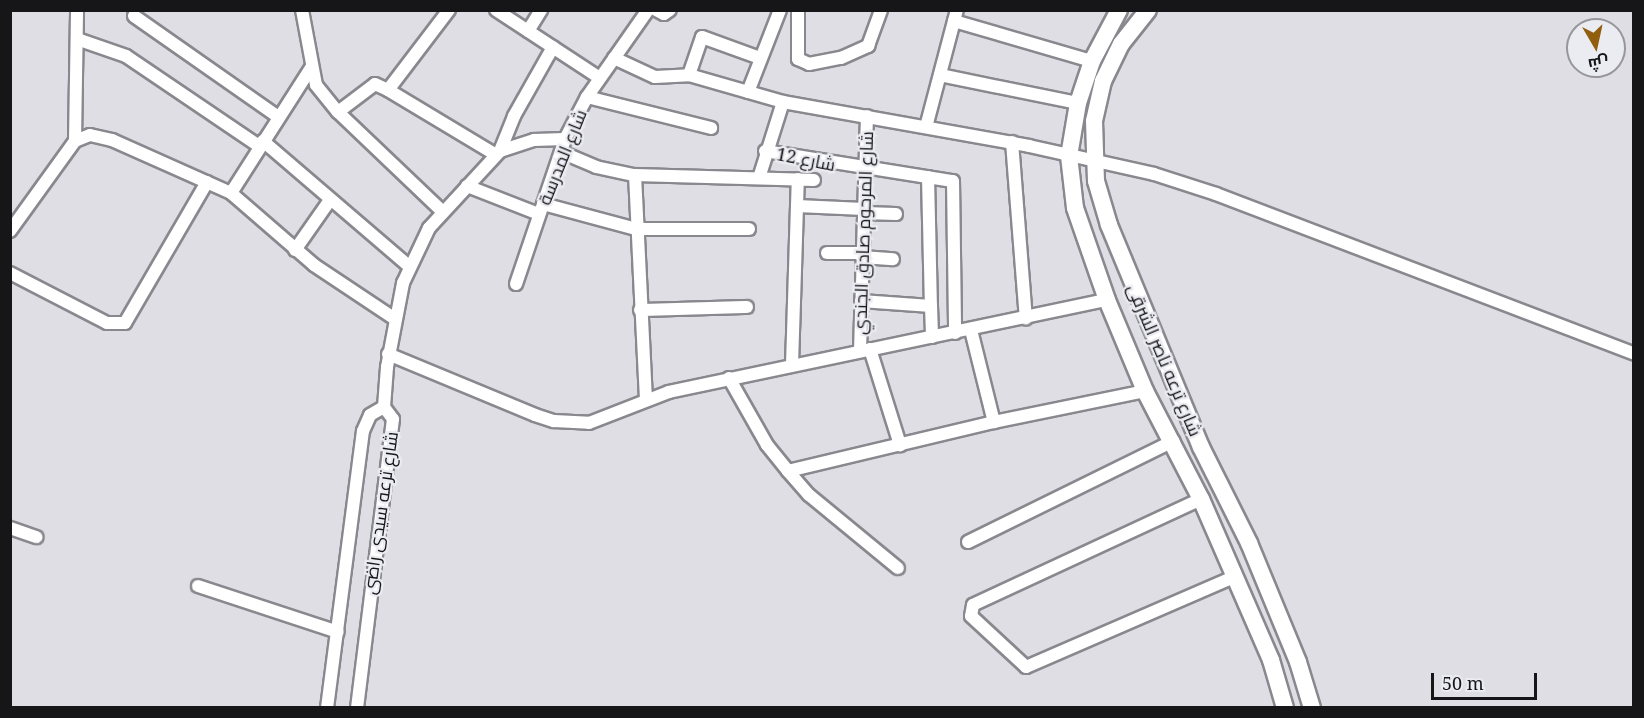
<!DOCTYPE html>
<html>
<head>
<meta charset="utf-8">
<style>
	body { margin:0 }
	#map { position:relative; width:1644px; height:718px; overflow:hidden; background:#dedee4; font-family:"Noto Serif",Cairo,serif }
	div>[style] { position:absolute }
	.roads { filter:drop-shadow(2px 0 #88888e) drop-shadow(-2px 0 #88888e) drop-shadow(0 2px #88888e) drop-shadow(0 -2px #88888e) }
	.street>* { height:12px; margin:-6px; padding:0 6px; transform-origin:6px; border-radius:6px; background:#fff }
	.secondary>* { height:16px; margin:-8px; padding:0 8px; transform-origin:8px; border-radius:8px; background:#fff }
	span { translate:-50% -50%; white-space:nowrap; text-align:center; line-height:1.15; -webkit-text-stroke:4.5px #ebebf2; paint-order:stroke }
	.street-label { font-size:18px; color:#161619 }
	.frame { position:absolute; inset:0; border:12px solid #161619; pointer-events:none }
	.north { position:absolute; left:1566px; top:18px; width:60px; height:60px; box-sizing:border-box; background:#ebebf2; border:2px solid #96969b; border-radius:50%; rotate:171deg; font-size:16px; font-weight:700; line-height:24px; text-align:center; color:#161619 }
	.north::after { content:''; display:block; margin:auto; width:21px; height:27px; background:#915e10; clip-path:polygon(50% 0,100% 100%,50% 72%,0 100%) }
	.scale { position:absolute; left:1431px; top:673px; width:106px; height:27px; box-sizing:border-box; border:3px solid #161619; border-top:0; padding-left:8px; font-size:18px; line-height:21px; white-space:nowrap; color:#161619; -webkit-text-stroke:4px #ebebf2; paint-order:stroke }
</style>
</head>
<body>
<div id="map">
	<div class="roads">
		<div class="street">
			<i style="left:302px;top:10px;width:76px;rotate:79.4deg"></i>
			<i style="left:316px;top:85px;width:35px;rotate:51deg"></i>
			<i style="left:338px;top:112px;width:144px;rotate:43.6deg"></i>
			<i style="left:496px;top:10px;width:124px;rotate:33.2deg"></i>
			<i style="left:656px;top:10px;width:9px;rotate:27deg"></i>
			<i style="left:664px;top:14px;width:7px;rotate:-34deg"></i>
			<i style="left:798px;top:10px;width:49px;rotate:90deg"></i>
			<i style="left:798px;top:59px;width:12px;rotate:24deg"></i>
			<i style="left:809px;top:64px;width:33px;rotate:-11deg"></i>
			<i style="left:841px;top:58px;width:30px;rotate:-24deg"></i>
			<i style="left:868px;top:46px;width:38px;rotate:-70deg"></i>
			<i style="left:134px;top:16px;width:176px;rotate:35deg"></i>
			<i style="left:954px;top:21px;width:144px;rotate:16.2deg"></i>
			<i style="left:528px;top:31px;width:25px;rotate:-58deg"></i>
			<i style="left:77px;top:39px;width:52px;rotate:19.1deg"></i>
			<i style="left:126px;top:56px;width:161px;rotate:34.1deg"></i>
			<i style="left:614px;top:58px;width:45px;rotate:24.9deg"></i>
			<i style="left:655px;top:77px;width:34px;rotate:-3deg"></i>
			<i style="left:689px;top:75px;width:98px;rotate:16deg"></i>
			<i style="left:689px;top:75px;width:40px;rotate:-71.1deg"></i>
			<i style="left:702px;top:37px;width:62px;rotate:19.9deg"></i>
			<i style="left:940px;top:75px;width:141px;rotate:11.5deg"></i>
			<i style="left:388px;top:90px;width:126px;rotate:31deg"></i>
			<i style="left:748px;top:92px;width:88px;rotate:-68.7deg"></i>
			<i style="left:587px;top:97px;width:128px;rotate:14deg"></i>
			<i style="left:338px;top:112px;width:46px;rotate:-37.1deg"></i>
			<i style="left:375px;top:84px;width:14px;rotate:25deg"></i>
			<i style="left:388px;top:90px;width:101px;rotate:-52.7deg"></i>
			<i style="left:926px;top:127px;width:121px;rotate:-75.2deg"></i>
			<i style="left:75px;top:141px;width:131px;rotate:-89.1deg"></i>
			<i style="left:263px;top:141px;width:192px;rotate:40.6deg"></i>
			<i style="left:1012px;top:142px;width:177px;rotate:85.5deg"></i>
			<i style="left:500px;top:151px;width:36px;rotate:-18deg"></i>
			<i style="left:534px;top:140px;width:31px;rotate:-2deg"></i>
			<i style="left:765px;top:151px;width:190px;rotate:9.1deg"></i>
			<i style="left:953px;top:181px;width:152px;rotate:89.2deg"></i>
			<i style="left:561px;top:152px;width:38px;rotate:23deg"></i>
			<i style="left:596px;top:167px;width:40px;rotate:12deg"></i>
			<i style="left:635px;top:175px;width:179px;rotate:1.6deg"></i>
			<i style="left:635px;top:175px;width:225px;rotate:87.2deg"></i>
			<i style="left:928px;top:177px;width:129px;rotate:88.7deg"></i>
			<i style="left:759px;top:178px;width:80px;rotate:-72.5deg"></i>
			<i style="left:783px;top:102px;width:250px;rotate:10.1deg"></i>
			<i style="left:1029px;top:146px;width:128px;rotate:12.6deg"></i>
			<i style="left:1154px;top:174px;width:65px;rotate:17.9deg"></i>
			<i style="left:1216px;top:194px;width:448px;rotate:20.9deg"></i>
			<i style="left:467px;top:186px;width:77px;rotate:21.3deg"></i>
			<i style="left:231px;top:193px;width:110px;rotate:40.9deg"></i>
			<i style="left:314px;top:265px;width:97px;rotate:33.7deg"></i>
			<i style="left:543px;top:204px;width:96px;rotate:15deg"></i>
			<i style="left:636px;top:229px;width:113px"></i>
			<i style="left:797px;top:206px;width:67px;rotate:2.6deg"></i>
			<i style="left:864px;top:213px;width:32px;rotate:2deg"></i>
			<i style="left:10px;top:231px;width:111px;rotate:-54.2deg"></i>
			<i style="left:75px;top:141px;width:16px;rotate:-22deg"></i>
			<i style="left:90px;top:135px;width:23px;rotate:13deg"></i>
			<i style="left:112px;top:140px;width:130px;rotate:24deg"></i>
			<i style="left:231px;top:193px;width:148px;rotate:-57.4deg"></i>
			<i style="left:295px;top:250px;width:61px;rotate:-55deg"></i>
			<i style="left:827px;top:253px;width:35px"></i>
			<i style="left:862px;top:257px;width:31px;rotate:4deg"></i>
			<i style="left:10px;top:273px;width:109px;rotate:27.3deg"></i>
			<i style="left:107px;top:323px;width:18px"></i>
			<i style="left:125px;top:323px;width:163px;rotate:-59.8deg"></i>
			<i style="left:516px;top:284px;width:153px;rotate:-71.3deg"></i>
			<i style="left:565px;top:139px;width:47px;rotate:-62.4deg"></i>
			<i style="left:587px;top:97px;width:106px;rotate:-55deg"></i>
			<i style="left:861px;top:301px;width:70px;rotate:4.1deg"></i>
			<i style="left:931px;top:306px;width:31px;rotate:88deg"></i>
			<i style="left:640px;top:310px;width:107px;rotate:-1.6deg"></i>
			<i style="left:971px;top:330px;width:95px;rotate:76deg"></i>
			<i style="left:870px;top:349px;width:101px;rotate:72.6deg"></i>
			<i style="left:860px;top:351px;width:235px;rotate:-88.3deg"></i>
			<i style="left:388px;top:354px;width:159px;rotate:22.5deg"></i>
			<i style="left:535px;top:415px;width:20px;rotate:18deg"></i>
			<i style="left:554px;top:421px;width:35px;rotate:3deg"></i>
			<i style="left:589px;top:423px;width:86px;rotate:-21.2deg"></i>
			<i style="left:669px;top:392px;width:448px;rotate:-11.9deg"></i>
			<i style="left:792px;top:365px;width:186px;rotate:-88.2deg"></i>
			<i style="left:729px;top:378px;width:77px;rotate:60.4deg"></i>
			<i style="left:767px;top:445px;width:33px;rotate:51deg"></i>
			<i style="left:788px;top:471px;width:32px;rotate:49deg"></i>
			<i style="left:809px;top:495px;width:115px;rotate:39.4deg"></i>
			<i style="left:788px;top:471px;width:212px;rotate:-13.4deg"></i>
			<i style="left:994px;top:422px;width:154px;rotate:-11.6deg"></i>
			<i style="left:1201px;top:499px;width:251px;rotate:155.1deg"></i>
			<i style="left:973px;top:605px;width:11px;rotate:100deg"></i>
			<i style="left:971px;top:616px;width:75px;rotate:42.8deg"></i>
			<i style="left:1026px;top:667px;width:227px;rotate:-23.4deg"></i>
			<i style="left:10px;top:528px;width:28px;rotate:19deg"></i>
			<i style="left:968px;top:542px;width:229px;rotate:-26.2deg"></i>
			<i style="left:198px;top:586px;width:147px;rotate:18.2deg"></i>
			<i style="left:327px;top:708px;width:279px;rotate:-82.6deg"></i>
			<i style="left:363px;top:431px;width:17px;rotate:-66deg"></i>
			<i style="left:370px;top:415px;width:16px;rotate:-30deg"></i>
			<i style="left:357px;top:708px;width:291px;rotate:-82.9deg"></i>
			<i style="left:393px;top:419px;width:15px;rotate:-127deg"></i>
			<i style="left:384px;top:407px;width:40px;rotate:-85.7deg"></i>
			<i style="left:387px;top:367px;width:86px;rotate:-79.2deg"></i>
			<i style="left:403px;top:283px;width:61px;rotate:-64.7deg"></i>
			<i style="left:429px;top:228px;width:105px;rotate:-47.3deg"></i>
			<i style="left:500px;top:151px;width:38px;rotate:-68deg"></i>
			<i style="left:514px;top:116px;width:79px;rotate:-60.5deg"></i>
		</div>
		<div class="secondary">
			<i style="left:1119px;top:10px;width:58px;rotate:117.9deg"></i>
			<i style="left:1092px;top:61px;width:44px;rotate:108.4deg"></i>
			<i style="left:1078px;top:103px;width:54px;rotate:99.6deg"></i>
			<i style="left:1069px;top:156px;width:52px;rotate:83.4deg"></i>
			<i style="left:1075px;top:208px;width:97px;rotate:70.8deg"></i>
			<i style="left:1107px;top:300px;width:99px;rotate:67.3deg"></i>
			<i style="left:1145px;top:391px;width:122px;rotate:62.6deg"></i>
			<i style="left:1201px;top:499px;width:176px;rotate:66.5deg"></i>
			<i style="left:1271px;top:660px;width:50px;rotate:73.7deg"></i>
			<i style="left:1148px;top:10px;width:43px;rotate:128.5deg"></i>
			<i style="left:1121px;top:44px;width:41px;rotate:115.9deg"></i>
			<i style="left:1103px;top:81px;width:41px;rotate:102.7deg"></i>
			<i style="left:1094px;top:121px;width:60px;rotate:88.1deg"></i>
			<i style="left:1096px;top:181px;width:46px;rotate:73.5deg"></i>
			<i style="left:1109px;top:225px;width:240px;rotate:67.5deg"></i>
			<i style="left:1201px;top:447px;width:107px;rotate:63.4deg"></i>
			<i style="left:1249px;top:543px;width:129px;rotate:67.6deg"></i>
			<i style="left:1298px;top:662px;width:48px;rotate:73.1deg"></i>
		</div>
	</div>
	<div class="street-label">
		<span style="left:562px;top:157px;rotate:-68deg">شارع المدرسة</span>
		<span style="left:806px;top:159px;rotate:11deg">شارع 12</span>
		<span style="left:863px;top:233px;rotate:-88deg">شارع المرحوم صادق الجندي</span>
		<span style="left:1165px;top:360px;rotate:67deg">شارع ترعه ناصر الشرقى</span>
		<span style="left:380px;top:513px;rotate:-82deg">شارع ترعه سيدى راضى</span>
	</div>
	<div class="frame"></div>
	<div class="north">ش</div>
	<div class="scale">50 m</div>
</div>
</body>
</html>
